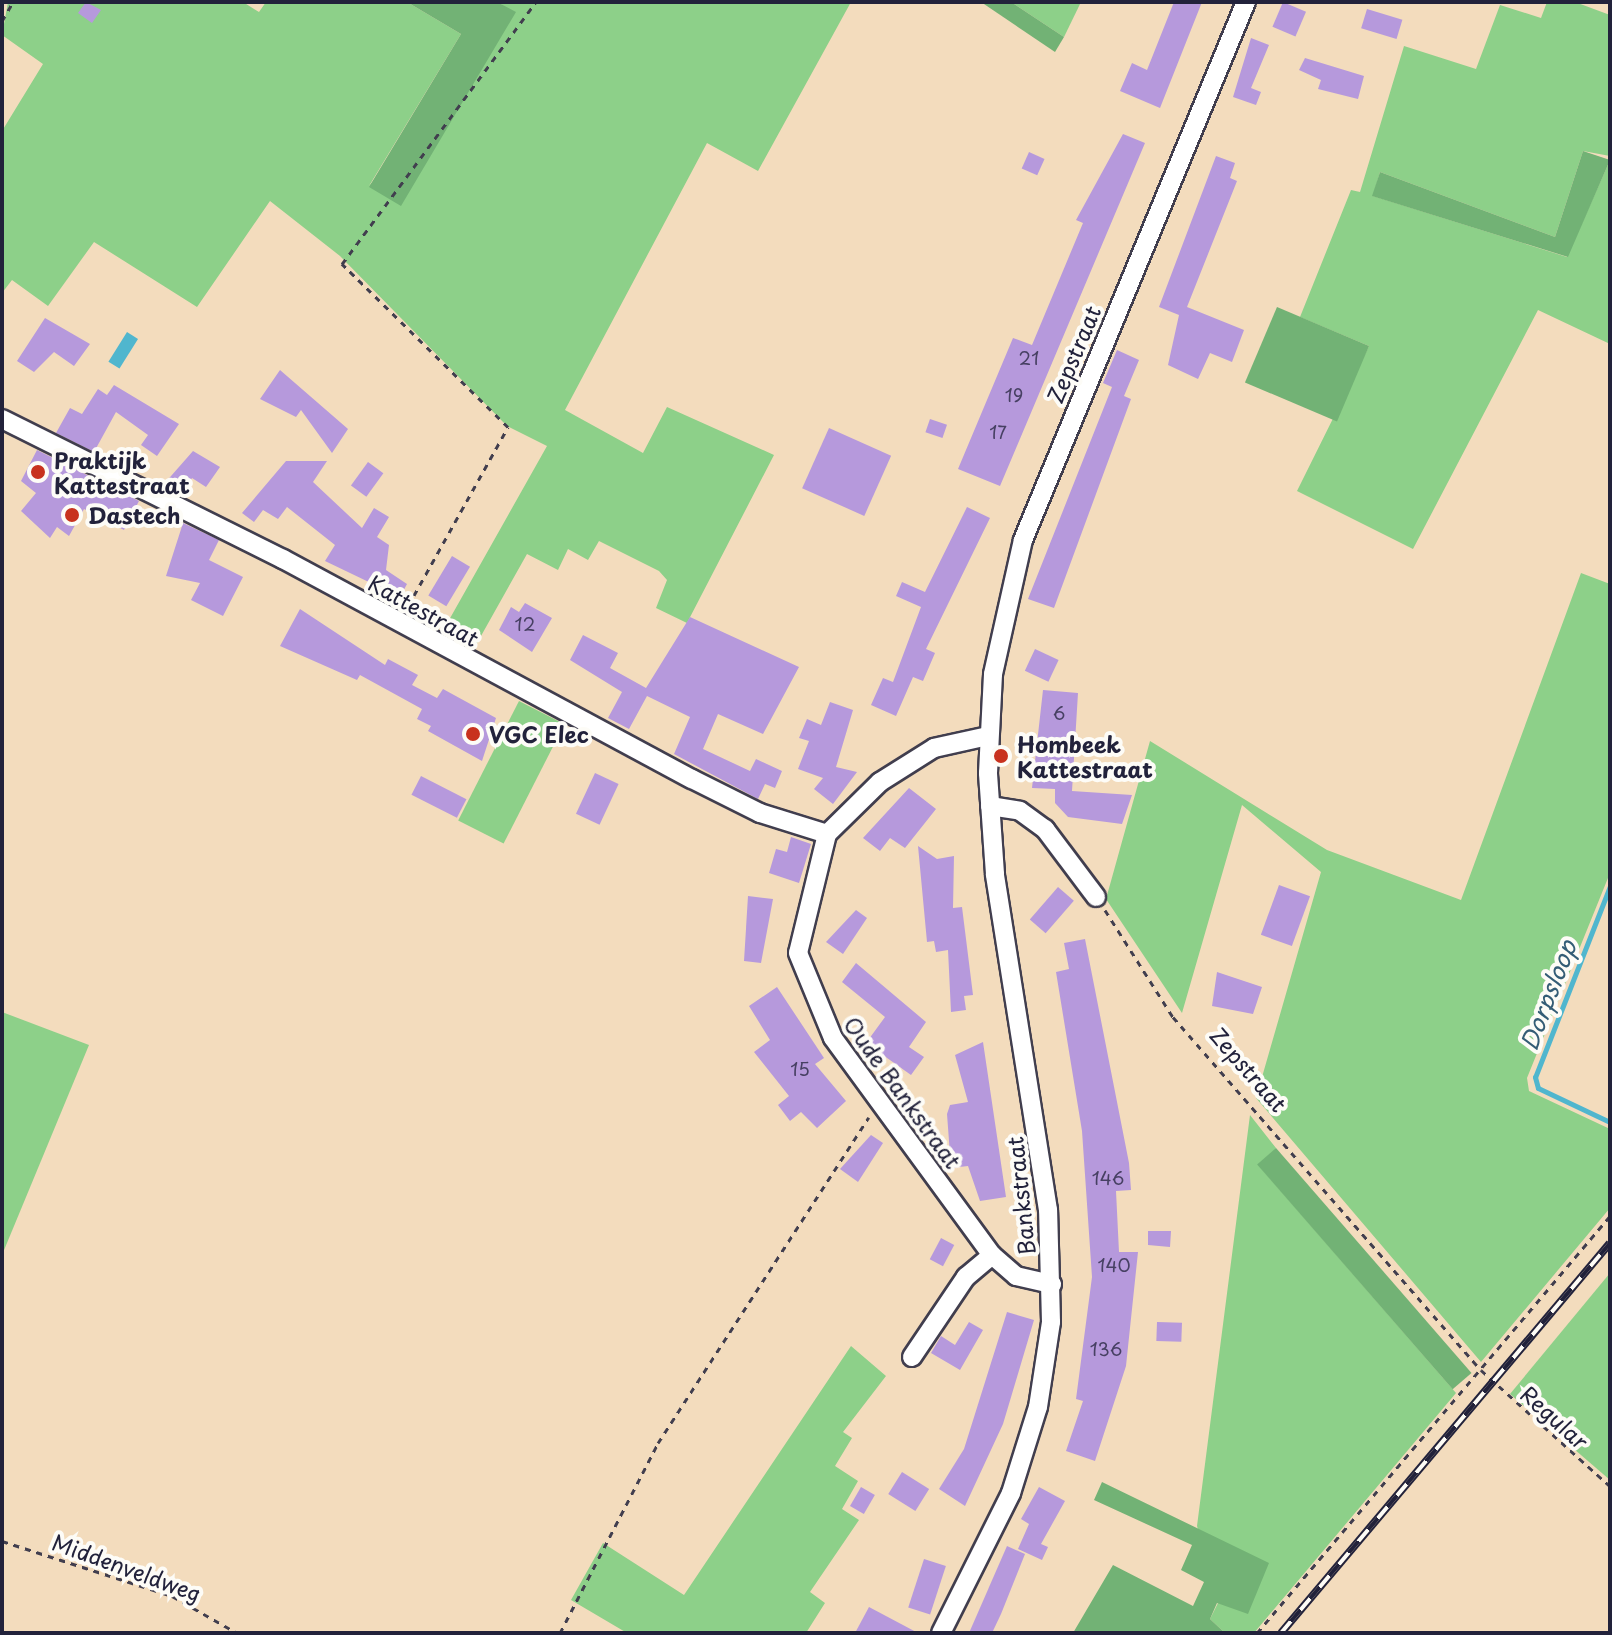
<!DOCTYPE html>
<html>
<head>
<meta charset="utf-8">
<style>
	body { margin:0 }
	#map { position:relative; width:1612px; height:1635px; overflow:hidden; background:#f3dcbd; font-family:"Playpen Sans",sans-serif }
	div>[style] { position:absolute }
	.green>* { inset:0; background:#8dd089; transform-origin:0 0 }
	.forest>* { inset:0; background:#72b275; transform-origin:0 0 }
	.water>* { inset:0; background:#50b6ce; transform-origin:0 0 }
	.stream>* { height:5px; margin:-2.5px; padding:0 2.5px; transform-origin:2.5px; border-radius:2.5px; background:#50b6ce }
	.building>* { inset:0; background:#b699dc; transform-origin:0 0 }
	.path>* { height:3px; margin-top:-1.5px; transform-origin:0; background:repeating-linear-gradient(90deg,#413e4e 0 6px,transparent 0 12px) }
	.roads { filter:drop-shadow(2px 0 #413e4e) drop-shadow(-2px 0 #413e4e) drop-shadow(0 2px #413e4e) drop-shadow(0 -2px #413e4e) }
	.minor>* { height:18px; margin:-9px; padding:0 9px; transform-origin:9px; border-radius:9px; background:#fff }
	.rail>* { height:8px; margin-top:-4px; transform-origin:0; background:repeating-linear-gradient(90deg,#fdfcf7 0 15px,#22223b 0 30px); box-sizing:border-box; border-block:2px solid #22223b }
	.dots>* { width:22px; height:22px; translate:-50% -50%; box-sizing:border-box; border:4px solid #fdfcf7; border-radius:50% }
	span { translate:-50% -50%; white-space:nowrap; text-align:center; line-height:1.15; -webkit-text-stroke:8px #fdfcf7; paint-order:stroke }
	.number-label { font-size:18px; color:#474063 }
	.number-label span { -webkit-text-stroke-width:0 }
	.street-label { font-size:22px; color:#22223b }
	.poi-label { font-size:22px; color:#22223b; font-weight:700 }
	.left { translate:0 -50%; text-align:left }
	.water-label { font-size:24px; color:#345d76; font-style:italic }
	.frame { position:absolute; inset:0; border:4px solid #22223b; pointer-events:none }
</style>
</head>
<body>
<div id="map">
	<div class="green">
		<i style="clip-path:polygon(8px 2px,243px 2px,259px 12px,266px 2px,407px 2px,461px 34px,369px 186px,515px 13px,497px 2px,851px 2px,758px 171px,707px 143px,565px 410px,643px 453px,667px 407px,774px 455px,687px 623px,656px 608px,667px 580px,659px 571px,599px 541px,588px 560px,568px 549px,558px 570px,527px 554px,472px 652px,440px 636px,547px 446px,507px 426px,340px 256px,270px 201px,197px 307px,94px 242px,48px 306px,12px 280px,2px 293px,2px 131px,43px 64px,2px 35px)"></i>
		<i style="clip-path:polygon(1011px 2px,1081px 2px,1064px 37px)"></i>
		<i style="clip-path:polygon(1547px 2px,1575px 2px,1610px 15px,1610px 156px,1583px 151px,1555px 237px,1380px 172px,1373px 196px,1567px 257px,1610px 160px,1610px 344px,1538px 310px,1413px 549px,1297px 491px,1369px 346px,1300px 317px,1351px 190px,1360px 192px,1404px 46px,1476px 69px,1500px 5px,1541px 18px)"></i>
		<i style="clip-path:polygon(1581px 573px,1610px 584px,1610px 873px,1527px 1078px,1529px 1091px,1610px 1129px,1610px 1208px,1481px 1362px,1256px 1098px,1321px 872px,1242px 805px,1182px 1013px,1106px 899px,1150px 741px,1327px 850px,1461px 900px)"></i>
		<i style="left:519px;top:701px;width:51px;height:134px;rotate:27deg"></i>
		<i style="clip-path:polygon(2px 1012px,89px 1045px,2px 1255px)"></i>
		<i style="clip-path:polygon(1250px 1115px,1276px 1148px,1261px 1168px,1456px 1393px,1254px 1633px,1225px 1633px,1210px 1619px,1218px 1603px,1197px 1526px)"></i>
		<i style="clip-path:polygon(1610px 1273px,1610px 1480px,1510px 1394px)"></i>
		<i style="clip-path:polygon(851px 1346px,886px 1376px,843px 1432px,852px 1438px,835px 1466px,858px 1481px,842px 1509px,859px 1520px,810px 1592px,825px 1603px,806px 1633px,627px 1633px,571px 1600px,603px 1543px,684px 1595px)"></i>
	</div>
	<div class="forest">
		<i style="clip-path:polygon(407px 2px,497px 2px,516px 12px,401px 206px,369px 187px,461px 34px)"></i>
		<i style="clip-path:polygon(981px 2px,1011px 2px,1064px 37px,1055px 52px)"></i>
		<i style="clip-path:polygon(1583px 151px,1610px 160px,1568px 257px,1372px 196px,1380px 172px,1555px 237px)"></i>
		<i style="left:1277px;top:307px;width:100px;height:82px;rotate:23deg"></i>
		<i style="left:1276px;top:1148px;width:298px;height:25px;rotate:49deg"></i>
		<i style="clip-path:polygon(1102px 1482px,1269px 1563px,1248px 1614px,1217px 1603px,1210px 1619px,1225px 1633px,1073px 1633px,1113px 1565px,1193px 1606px,1204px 1582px,1181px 1570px,1192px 1545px,1094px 1500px)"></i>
	</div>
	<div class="water">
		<i style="left:127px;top:332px;width:13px;height:35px;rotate:32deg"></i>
	</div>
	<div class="stream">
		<i style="left:1610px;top:886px;width:205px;rotate:111.4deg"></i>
		<i style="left:1535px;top:1077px;width:11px;rotate:75deg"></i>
		<i style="left:1538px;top:1088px;width:80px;rotate:25.3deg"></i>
	</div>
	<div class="building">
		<i style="clip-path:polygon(86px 2px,101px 10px,92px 23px,78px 13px)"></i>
		<i style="clip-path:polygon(1174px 2px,1202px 2px,1160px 108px,1120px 91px,1132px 63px,1147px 70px)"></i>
		<i style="left:1283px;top:2px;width:25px;height:27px;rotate:23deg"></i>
		<i style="left:1367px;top:9px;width:37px;height:20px;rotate:17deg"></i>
		<i style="clip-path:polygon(1251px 38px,1269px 45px,1251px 88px,1261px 92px,1256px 105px,1233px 97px)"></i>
		<i style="clip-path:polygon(1305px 58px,1364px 76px,1358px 99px,1318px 89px,1321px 80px,1299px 70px)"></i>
		<i style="clip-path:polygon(1123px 134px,1145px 143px,1000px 486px,958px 469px,1013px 338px,1032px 345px,1083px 223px,1076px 220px)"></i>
		<i style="left:1029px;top:152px;width:17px;height:18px;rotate:24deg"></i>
		<i style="clip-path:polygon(1216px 156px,1235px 163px,1230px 178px,1237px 181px,1187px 307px,1244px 330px,1232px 362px,1210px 353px,1198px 379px,1168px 365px,1179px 315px,1159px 307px)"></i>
		<i style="clip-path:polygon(45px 318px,90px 344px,74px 366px,54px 352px,34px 372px,17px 361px)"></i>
		<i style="clip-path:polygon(1117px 350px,1139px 360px,1124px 396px,1131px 399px,1054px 608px,1028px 599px,1112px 387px,1103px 383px)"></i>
		<i style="clip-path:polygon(280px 370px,348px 429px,332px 453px,301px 410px,296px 417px,260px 399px)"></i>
		<i style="clip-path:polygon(114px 385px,179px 424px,157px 456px,141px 445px,148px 435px,116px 412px,94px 452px,56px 433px,70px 408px,82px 414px,98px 389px,107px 395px)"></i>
		<i style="left:930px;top:419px;width:18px;height:14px;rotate:19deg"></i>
		<i style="left:829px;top:428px;width:68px;height:66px;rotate:24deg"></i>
		<i style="clip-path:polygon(37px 450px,139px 501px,124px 530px,84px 509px,69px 536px,57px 527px,50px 538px,21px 511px,36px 493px,21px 481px)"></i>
		<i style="clip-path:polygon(193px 451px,220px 467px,206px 487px,192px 478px,183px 494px,164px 484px)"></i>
		<i style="clip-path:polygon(286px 461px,327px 461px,313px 482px,362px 528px,374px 508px,389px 517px,377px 537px,389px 545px,386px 570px,407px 584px,400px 597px,325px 561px,335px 545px,287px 507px,278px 519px,263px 510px,254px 522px,242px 513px)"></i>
		<i style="left:368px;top:462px;width:19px;height:29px;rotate:36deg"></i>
		<i style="clip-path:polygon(967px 507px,990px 518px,926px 649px,935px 653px,923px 681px,913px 677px,896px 716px,871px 705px,883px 678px,893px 682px,921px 607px,896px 596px,902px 582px,925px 592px)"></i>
		<i style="clip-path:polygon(183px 523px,219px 540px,209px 560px,243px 577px,223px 616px,191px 600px,200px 583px,166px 576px)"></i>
		<i style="left:452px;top:556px;width:21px;height:46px;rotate:31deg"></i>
		<i style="clip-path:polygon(525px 603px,552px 618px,532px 652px,499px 630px,511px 607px,519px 612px)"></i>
		<i style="clip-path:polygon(300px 609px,385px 665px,388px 659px,418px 675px,412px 685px,437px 698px,443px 689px,496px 718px,482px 761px,428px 731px,431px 726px,417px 719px,422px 709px,360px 675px,357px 680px,280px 646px)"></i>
		<i style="clip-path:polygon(690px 617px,799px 667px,763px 734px,718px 714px,703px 749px,750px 771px,756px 759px,782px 771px,775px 788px,765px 784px,758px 799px,674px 754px,690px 717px,647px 696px,629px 729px,608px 718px,622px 692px,570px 660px,583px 635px,618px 653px,610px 668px,646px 688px)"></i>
		<i style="left:1035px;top:649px;width:26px;height:24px;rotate:25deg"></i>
		<i style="clip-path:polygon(1043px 690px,1078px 693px,1072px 791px,1132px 795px,1122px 824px,1068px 817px,1055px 803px,1055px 789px,1032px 788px)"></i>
		<i style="clip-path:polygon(830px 702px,853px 710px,836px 767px,857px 772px,833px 804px,814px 789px,823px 778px,798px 769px,809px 741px,799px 738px,807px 719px,821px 725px)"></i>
		<i style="left:595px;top:773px;width:26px;height:45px;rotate:25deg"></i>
		<i style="left:421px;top:776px;width:51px;height:21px;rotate:27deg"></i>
		<i style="clip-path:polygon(909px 788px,936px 809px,905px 848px,890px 838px,880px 851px,863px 838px)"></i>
		<i style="clip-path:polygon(791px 837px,811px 844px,799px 883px,769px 873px,776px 849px,787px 852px)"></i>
		<i style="clip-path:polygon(918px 846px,937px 859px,954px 856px,953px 908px,962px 907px,973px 995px,964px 996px,966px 1010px,951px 1012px,948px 950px,936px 952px,934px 941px,927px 942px)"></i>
		<i style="left:1279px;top:885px;width:33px;height:53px;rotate:20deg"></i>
		<i style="left:1058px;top:887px;width:21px;height:43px;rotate:41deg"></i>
		<i style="clip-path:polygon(748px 896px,773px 899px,761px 963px,744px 961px)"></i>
		<i style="clip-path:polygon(856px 910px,867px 918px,843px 954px,826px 942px)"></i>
		<i style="clip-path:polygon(1085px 939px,1129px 1163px,1131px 1190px,1116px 1191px,1119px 1252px,1138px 1252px,1126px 1366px,1095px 1461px,1066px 1451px,1083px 1401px,1076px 1399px,1092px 1277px,1082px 1131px,1056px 972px,1069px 969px,1064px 943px)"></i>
		<i style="clip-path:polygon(856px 963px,926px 1022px,909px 1047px,924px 1057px,911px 1075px,866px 1043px,885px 1017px,842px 982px)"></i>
		<i style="clip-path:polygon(1217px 972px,1262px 987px,1253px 1014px,1212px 1006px)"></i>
		<i style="clip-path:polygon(777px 987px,824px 1058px,815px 1064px,846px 1101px,817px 1128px,801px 1112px,790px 1121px,778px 1105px,789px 1096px,754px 1052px,770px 1040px,749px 1006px)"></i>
		<i style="clip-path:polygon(983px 1042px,1006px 1197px,980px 1201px,968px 1166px,951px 1168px,947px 1114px,950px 1105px,968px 1102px,955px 1055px)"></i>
		<i style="clip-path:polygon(871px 1135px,883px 1143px,858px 1182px,840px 1169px)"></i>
		<i style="clip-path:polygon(1148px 1231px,1171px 1231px,1170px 1247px,1148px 1245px)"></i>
		<i style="left:941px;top:1238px;width:15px;height:24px;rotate:28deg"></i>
		<i style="clip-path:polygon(1007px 1312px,1034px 1320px,1003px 1424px,965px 1506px,939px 1489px,964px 1449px)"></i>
		<i style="clip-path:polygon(969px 1322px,983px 1330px,960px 1370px,931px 1353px,941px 1336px,955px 1345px)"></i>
		<i style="left:1157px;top:1322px;width:25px;height:19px;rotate:2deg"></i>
		<i style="left:902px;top:1472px;width:32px;height:26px;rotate:32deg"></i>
		<i style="left:861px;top:1487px;width:16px;height:22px;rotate:30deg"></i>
		<i style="clip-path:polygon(1039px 1487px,1065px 1501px,1041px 1544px,1048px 1547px,1042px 1560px,1018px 1549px,1029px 1524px,1021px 1519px)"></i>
		<i style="clip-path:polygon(1007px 1546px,1025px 1554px,1001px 1614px,992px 1633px,969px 1633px)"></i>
		<i style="left:924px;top:1559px;width:23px;height:51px;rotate:18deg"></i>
		<i style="clip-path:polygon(869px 1607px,918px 1633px,855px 1633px)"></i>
	</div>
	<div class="path">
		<i style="left:2px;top:21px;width:22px;rotate:-60deg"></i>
		<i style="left:408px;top:606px;width:205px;rotate:-60.8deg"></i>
		<i style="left:508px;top:427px;width:233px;rotate:-135.5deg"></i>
		<i style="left:342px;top:264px;width:326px;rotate:-53.5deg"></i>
		<i style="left:1105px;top:910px;width:127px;rotate:57.6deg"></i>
		<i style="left:1173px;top:1017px;width:468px;rotate:48.9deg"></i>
		<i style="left:1481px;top:1370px;width:173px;rotate:42deg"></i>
		<i style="left:2px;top:1541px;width:179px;rotate:17.9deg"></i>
		<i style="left:172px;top:1596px;width:75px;rotate:29.6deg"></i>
		<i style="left:560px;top:1633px;width:214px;rotate:-62.7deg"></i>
		<i style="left:658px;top:1443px;width:388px;rotate:-57.1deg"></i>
		<i style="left:1257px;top:1633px;width:546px;rotate:-49.75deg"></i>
	</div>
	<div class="roads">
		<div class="minor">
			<i style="left:2px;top:419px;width:314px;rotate:26.5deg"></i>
			<i style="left:283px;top:559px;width:464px;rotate:28.3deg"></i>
			<i style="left:692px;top:779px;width:76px;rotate:26.6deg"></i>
			<i style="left:760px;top:813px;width:70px;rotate:17.4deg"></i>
			<i style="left:988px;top:736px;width:55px;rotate:167.5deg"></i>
			<i style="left:934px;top:748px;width:64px;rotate:147.8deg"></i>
			<i style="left:880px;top:782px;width:74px;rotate:135.5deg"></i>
			<i style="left:827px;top:834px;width:122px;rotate:103.7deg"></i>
			<i style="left:798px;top:953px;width:92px;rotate:67.6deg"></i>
			<i style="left:833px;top:1038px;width:269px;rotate:53.8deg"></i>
			<i style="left:992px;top:1255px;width:32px;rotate:41deg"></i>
			<i style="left:1016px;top:1276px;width:37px;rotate:13deg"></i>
			<i style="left:990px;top:806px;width:30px;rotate:9deg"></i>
			<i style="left:1020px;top:811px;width:31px;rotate:36deg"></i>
			<i style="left:1045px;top:829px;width:85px;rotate:53.1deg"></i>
			<i style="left:912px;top:1357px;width:97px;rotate:-56deg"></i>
			<i style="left:966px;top:1277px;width:34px;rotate:-40deg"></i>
			<i style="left:941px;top:1633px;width:157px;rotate:-63.4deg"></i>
			<i style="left:1011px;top:1493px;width:90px;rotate:-72.6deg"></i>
			<i style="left:1038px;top:1407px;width:86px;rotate:-81.3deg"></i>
			<i style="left:1051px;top:1322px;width:112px;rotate:-91.5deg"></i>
			<i style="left:1048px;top:1210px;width:340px;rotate:-99deg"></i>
			<i style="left:995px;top:874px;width:101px;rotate:-94deg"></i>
			<i style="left:988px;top:773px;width:99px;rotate:-87.1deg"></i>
			<i style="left:993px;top:674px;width:137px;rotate:-77.4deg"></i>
			<i style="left:1023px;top:540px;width:582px;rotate:-67.49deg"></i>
		</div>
	</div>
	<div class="rail">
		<i style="left:1281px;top:1633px;width:510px;rotate:-49.85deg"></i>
	</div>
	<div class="dots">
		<i style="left:38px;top:472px;background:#c8321e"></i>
		<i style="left:72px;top:515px;background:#c8321e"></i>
		<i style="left:473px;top:734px;background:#c8321e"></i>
		<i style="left:1001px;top:756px;background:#c8321e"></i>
	</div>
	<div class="number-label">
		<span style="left:1029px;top:358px">21</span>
		<span style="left:1014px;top:395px">19</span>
		<span style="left:998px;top:432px">17</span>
		<span style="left:525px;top:624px">12</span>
		<span style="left:1059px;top:713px">6</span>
		<span style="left:800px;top:1069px">15</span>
		<span style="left:1108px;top:1178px">146</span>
		<span style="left:1114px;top:1265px">140</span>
		<span style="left:1106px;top:1349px">136</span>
	</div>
	<div class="street-label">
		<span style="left:1073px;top:354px;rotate:-67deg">Zepstraat</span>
		<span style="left:424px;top:610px;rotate:29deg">Kattestraat</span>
		<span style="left:1249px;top:1069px;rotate:49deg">Zepstraat</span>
		<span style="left:903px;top:1092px;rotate:54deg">Oude Bankstraat</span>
		<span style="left:1020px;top:1196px;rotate:-96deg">Bankstraat</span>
		<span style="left:1555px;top:1417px;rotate:42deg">Regular</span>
		<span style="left:127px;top:1567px;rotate:20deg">Middenveldweg</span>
	</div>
	<div class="poi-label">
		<span class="left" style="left:54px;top:472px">Praktijk<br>Kattestraat</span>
		<span class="left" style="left:88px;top:515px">Dastech</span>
		<span class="left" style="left:489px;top:734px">VGC Elec</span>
		<span class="left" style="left:1017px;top:756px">Hombeek<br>Kattestraat</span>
	</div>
	<div class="water-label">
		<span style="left:1548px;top:995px;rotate:-69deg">Dorpsloop</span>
	</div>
	<div class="frame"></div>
</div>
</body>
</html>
